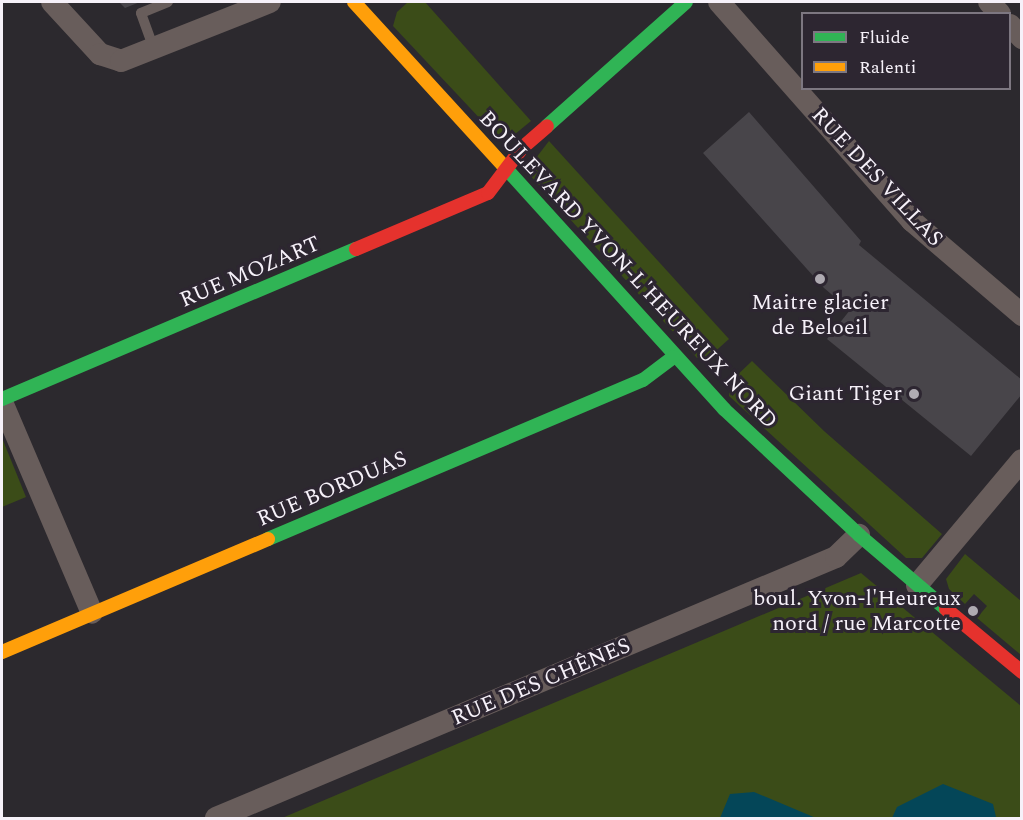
<!DOCTYPE html>
<html>
<head>
<meta charset="utf-8">
<style>
	body { margin:0 }
	#map { position:relative; width:1023px; height:820px; overflow:hidden; background:#2c292e; font-family:Spectral,serif }
	div>[style] { position:absolute }
	.green>* { inset:0; background:#3b4c18 }
	.water>* { inset:0; background:#044658 }
	.building>* { inset:0; background:#48454a }
	.lane>* { height:10px; margin:-5px; padding:0 5px; transform-origin:5px; border-radius:5px; background:#685d5b }
	.street>* { height:22px; margin:-11px; padding:0 11px; transform-origin:11px; border-radius:11px; background:#685d5b }
	.fast>* { height:14px; margin:-7px; padding:0 7px; transform-origin:7px; border-radius:7px; background:#30b455 }
	.slow>* { height:14px; margin:-7px; padding:0 7px; transform-origin:7px; border-radius:7px; background:#ff9f0a }
	.jam>* { height:14px; margin:-7px; padding:0 7px; transform-origin:7px; border-radius:7px; background:#e5322d }
	.dots>* { width:16px; height:16px; translate:-50% -50%; box-sizing:border-box; border:3px solid #2d2631; border-radius:50% }
	span { translate:-50% -50%; white-space:nowrap; text-align:center; line-height:1.15; -webkit-text-stroke:6px #2d2631; paint-order:stroke }
	.street-label { font-size:22px; color:#f6f1f9 }
	.poi-label { font-size:22px; color:#f6f1f9 }
	.right { translate:-100% -50%; text-align:right }
	.frame { position:absolute; inset:0; border:3px solid #f6f1f9; pointer-events:none }
	.legend { position:absolute; left:801px; top:12px; width:210px; height:78px; box-sizing:border-box; background:#2d2631; border:2px solid #7d7781; margin:0; padding:8px 10px; list-style:none; font-size:18px; color:#f6f1f9 }
	.legend li { display:flex; align-items:center; gap:12px; height:30px }
	.legend b { width:30px; border:2px solid #7d7781 }
</style>
</head>
<body>
<div id="map">
	<div class="green">
		<i style="clip-path:polygon(408px 2px,425px 2px,531px 121px,509px 139px,501px 141px,393px 26px,397px 12px)"></i>
		<i style="clip-path:polygon(549px 141px,729px 339px,710px 356px,697px 358px,526px 171px)"></i>
		<i style="clip-path:polygon(752px 361px,824px 431px,942px 534px,922px 558px,906px 558px,729px 396px,731px 381px)"></i>
		<i style="clip-path:polygon(2px 438px,26px 497px,2px 507px)"></i>
		<i style="clip-path:polygon(965px 554px,1021px 601px,1021px 655px,977px 618px,987px 606px,974px 594px,965px 604px,949px 589px,946px 579px)"></i>
		<i style="clip-path:polygon(861px 573px,1021px 706px,1021px 818px,282px 818px)"></i>
	</div>
	<div class="water">
		<i style="clip-path:polygon(943px 784px,993px 804px,996px 817px,892px 818px,897px 807px)"></i>
		<i style="clip-path:polygon(754px 792px,816px 818px,720px 818px,730px 794px)"></i>
	</div>
	<div class="building">
		<i style="clip-path:polygon(119px 2px,140px 2px,125px 8px)"></i>
		<i style="clip-path:polygon(749px 112px,861px 241px,859px 245px,1022px 380px,1022px 394px,971px 456px,827px 339px,850px 310px,824px 288px,703px 153px)"></i>
	</div>
	<div class="lane">
		<i style="left:154px;top:49px;width:38px;rotate:-110deg"></i>
		<i style="left:141px;top:13px;width:29px;rotate:-22deg"></i>
	</div>
	<div class="street">
		<i style="left:52px;top:2px;width:71px;rotate:47.3deg"></i>
		<i style="left:100px;top:54px;width:22px;rotate:18deg"></i>
		<i style="left:121px;top:61px;width:160px;rotate:-21.6deg"></i>
		<i style="left:719px;top:2px;width:292px;rotate:48.6deg"></i>
		<i style="left:912px;top:221px;width:145px;rotate:40.5deg"></i>
		<i style="left:989px;top:2px;width:16px;rotate:47deg"></i>
		<i style="left:1010px;top:25px;width:18px;rotate:47deg"></i>
		<i style="left:2px;top:402px;width:229px;rotate:66.9deg"></i>
		<i style="left:917px;top:585px;width:163px;rotate:-50deg"></i>
		<i style="left:216px;top:818px;width:673px;rotate:-22.83deg"></i>
		<i style="left:836px;top:557px;width:32px;rotate:-44deg"></i>
	</div>
	<div class="fast">
		<i style="left:547px;top:126px;width:186px;rotate:-41.7deg"></i>
		<i style="left:502px;top:164px;width:331px;rotate:47.8deg"></i>
		<i style="left:724px;top:409px;width:185px;rotate:43deg"></i>
		<i style="left:859px;top:535px;width:114px;rotate:40.4deg"></i>
		<i style="left:2px;top:399px;width:384px;rotate:-23deg"></i>
		<i style="left:268px;top:539px;width:407px;rotate:-23deg"></i>
		<i style="left:643px;top:380px;width:38px;rotate:-37deg"></i>
	</div>
	<div class="slow">
		<i style="left:354px;top:2px;width:219px;rotate:47.6deg"></i>
		<i style="left:2px;top:652px;width:289px;rotate:-23deg"></i>
	</div>
	<div class="jam">
		<i style="left:356px;top:249px;width:143px;rotate:-23deg"></i>
		<i style="left:488px;top:193px;width:56px;rotate:-52.9deg"></i>
		<i style="left:522px;top:148px;width:33px;rotate:-41deg"></i>
		<i style="left:946px;top:609px;width:99px;rotate:39.7deg"></i>
	</div>
	<div class="dots">
		<i style="left:820px;top:279px;background:#afabb2"></i>
		<i style="left:914px;top:394px;background:#afabb2"></i>
		<i style="left:973px;top:611px;background:#afabb2"></i>
	</div>
	<div class="street-label">
		<span style="left:877px;top:177px;rotate:47deg">RUE DES VILLAS</span>
		<span style="left:628px;top:270px;rotate:47deg">BOULEVARD YVON-L'HEUREUX NORD</span>
		<span style="left:250px;top:272px;rotate:-23deg">RUE MOZART</span>
		<span style="left:332px;top:489px;rotate:-23deg">RUE BORDUAS</span>
		<span style="left:541px;top:682px;rotate:-23deg">RUE DES CHÊNES</span>
	</div>
	<div class="poi-label">
		<span style="left:820px;top:315px">Maitre glacier<br>de Beloeil</span>
		<span class="right" style="left:902px;top:394px">Giant Tiger</span>
		<span class="right" style="left:961px;top:611px">boul. Yvon-l'Heureux<br>nord / rue Marcotte</span>
	</div>
	<div class="frame"></div>
	<ul class="legend">
	<li><b style="height:8px;background:#30b455"></b>Fluide</li>
	<li><b style="height:8px;background:#ff9f0a"></b>Ralenti</li>
	</ul>
</div>
</body>
</html>
